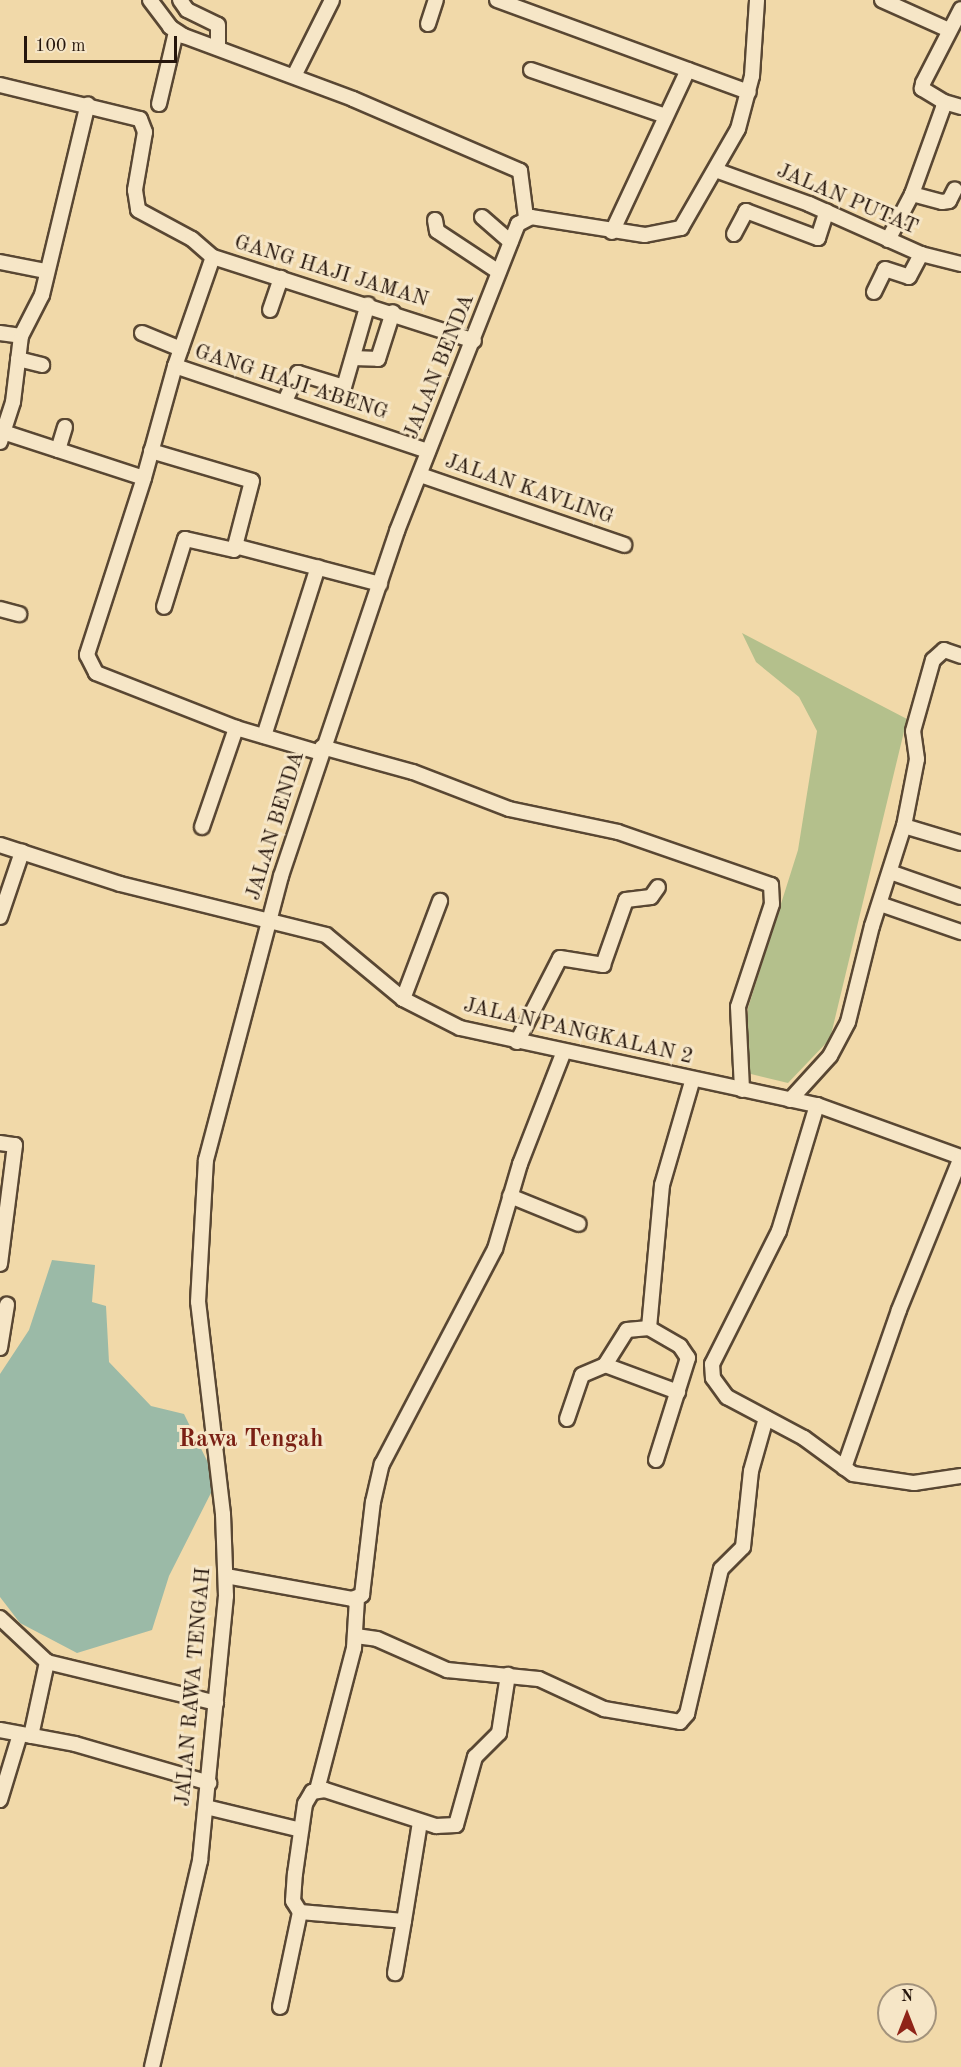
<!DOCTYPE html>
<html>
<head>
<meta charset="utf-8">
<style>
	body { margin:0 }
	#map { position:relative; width:961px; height:2067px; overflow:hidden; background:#f1d9a9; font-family:"Old Standard TT",serif }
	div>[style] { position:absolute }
	.green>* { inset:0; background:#b4c08c }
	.water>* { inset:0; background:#9bbaa7 }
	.roads { filter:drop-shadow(2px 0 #594733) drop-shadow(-2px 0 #594733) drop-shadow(0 2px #594733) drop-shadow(0 -2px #594733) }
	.minor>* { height:14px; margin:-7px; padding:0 7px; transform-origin:7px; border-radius:7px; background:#f6e6c7 }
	span { translate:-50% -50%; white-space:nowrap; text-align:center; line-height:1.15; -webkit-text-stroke:6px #f6e6c7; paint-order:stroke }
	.street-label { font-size:21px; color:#26160c }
	.quarter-label { font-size:24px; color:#7a1f14; font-weight:700 }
	.north { position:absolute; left:877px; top:1983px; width:60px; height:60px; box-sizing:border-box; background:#f6e6c7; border:2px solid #a3937c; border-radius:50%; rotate:0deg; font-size:16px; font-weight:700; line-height:24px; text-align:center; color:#26160c }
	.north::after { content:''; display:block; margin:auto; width:21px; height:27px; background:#8f2418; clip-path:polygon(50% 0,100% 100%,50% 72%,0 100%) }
	.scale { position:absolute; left:24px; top:36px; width:153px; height:27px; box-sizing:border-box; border:3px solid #26160c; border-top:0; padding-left:8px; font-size:18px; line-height:21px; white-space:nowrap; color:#26160c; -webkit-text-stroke:4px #f6e6c7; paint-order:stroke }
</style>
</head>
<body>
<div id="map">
	<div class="green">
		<i style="clip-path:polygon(742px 633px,907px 719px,830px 1039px,788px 1083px,747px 1073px,748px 1008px,798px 850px,817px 731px,799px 697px,756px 662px)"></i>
	</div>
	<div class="water">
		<i style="clip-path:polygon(52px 1260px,95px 1265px,92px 1302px,106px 1306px,109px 1362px,151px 1406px,184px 1414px,217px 1481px,169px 1576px,152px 1630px,77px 1653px,20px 1623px,0 1597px,0 1374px,29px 1330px)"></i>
	</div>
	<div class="roads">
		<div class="minor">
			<i style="left:150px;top:0;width:34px;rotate:53deg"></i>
			<i style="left:170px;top:27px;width:17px;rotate:33deg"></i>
			<i style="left:184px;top:36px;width:180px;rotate:20.4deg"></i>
			<i style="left:353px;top:99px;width:182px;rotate:23.3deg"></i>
			<i style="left:520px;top:171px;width:46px;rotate:82.6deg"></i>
			<i style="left:180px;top:0;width:12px;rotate:55deg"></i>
			<i style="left:187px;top:10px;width:34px;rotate:26deg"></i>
			<i style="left:218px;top:25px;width:23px;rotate:90deg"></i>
			<i style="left:497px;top:0;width:268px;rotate:20.1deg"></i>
			<i style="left:882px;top:0;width:73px;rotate:24.1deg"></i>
			<i style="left:428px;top:24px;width:25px;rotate:-72deg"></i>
			<i style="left:531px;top:70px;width:142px;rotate:18.9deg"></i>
			<i style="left:294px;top:76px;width:85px;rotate:-63.4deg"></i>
			<i style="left:0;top:85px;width:144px;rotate:13.7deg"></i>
			<i style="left:140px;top:119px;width:14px;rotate:69deg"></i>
			<i style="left:145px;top:132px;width:59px;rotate:99.8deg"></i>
			<i style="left:135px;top:190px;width:20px;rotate:81deg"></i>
			<i style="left:138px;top:210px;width:61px;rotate:28.2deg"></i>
			<i style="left:192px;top:239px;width:28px;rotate:41deg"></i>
			<i style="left:213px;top:257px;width:274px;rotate:17.8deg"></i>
			<i style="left:944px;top:102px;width:18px;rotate:16deg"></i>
			<i style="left:159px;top:104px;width:74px;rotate:-76.7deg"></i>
			<i style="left:718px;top:171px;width:97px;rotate:19.9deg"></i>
			<i style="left:809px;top:204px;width:123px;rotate:24.1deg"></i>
			<i style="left:921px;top:254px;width:41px;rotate:14deg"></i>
			<i style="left:912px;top:194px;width:31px;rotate:15deg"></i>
			<i style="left:942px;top:202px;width:7px;rotate:-8deg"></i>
			<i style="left:949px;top:201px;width:13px;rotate:-63deg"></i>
			<i style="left:482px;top:217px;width:38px;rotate:41deg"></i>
			<i style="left:435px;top:220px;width:11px;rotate:80deg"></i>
			<i style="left:437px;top:231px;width:74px;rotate:33.5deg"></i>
			<i style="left:612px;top:232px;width:179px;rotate:-64.9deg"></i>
			<i style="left:734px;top:234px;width:26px;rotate:-62deg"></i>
			<i style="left:746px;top:211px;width:77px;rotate:20.6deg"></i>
			<i style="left:818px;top:238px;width:28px;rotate:-72deg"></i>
			<i style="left:888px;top:240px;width:52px;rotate:-62.4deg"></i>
			<i style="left:912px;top:194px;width:91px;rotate:-70.2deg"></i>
			<i style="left:943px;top:108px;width:6px;rotate:-81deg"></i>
			<i style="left:944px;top:102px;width:26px;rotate:-149deg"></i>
			<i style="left:922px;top:89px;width:6px;rotate:-81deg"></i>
			<i style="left:923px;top:83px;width:83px;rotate:-62.8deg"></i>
			<i style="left:0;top:262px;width:47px;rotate:11.1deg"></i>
			<i style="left:874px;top:292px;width:25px;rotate:-64deg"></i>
			<i style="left:885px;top:269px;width:25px;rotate:18deg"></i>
			<i style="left:909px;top:277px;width:26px;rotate:-62deg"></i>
			<i style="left:270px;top:310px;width:34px;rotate:-71deg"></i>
			<i style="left:0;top:333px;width:21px;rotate:8deg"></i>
			<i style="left:142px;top:333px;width:42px;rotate:22.3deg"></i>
			<i style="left:353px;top:358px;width:25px;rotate:2deg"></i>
			<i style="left:378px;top:359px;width:49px;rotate:-72.3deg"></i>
			<i style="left:18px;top:359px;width:25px;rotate:14deg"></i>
			<i style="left:175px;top:366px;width:267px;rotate:18.6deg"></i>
			<i style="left:285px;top:401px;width:31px;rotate:-65deg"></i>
			<i style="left:298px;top:373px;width:48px;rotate:16.9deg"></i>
			<i style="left:344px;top:387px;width:86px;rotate:-73.9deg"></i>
			<i style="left:0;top:431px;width:151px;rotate:18.1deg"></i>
			<i style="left:144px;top:478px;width:186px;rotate:107.9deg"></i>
			<i style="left:87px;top:655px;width:20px;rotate:63deg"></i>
			<i style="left:96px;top:673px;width:150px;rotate:21.4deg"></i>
			<i style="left:236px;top:728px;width:89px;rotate:16.4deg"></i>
			<i style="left:0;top:442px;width:42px;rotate:-72deg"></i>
			<i style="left:13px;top:402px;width:66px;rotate:-83.1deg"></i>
			<i style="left:21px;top:336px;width:46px;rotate:-62.9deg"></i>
			<i style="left:42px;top:295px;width:196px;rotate:-76.5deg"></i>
			<i style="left:58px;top:450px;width:24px;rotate:-73deg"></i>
			<i style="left:151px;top:451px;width:105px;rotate:16.5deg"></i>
			<i style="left:252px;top:481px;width:71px;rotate:104.6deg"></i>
			<i style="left:234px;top:550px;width:50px;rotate:-167.3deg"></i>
			<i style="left:185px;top:539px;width:71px;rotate:107.2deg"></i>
			<i style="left:420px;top:475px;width:216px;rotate:18.9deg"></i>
			<i style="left:144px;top:478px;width:116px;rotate:-74.5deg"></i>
			<i style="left:175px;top:366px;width:115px;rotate:-70.8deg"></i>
			<i style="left:235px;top:546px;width:150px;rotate:14.7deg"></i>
			<i style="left:0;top:609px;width:20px;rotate:15deg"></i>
			<i style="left:264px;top:736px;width:177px;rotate:-72.3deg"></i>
			<i style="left:322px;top:747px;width:94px;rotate:15.4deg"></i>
			<i style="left:413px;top:772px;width:103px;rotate:21.1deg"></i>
			<i style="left:509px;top:809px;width:111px;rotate:11.9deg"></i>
			<i style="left:618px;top:832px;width:162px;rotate:19.1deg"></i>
			<i style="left:771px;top:885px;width:19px;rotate:87deg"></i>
			<i style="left:772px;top:904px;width:108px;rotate:108.3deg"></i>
			<i style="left:738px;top:1007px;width:83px;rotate:87.2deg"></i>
			<i style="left:904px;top:826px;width:59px;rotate:16.6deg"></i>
			<i style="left:202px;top:827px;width:105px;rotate:-71deg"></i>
			<i style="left:0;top:845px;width:126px;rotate:18deg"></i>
			<i style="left:120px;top:884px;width:212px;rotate:13.9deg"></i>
			<i style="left:326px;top:935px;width:100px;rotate:39.7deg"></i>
			<i style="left:403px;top:999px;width:64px;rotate:27deg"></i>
			<i style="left:460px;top:1028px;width:365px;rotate:12.2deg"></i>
			<i style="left:817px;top:1105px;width:153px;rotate:19.9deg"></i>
			<i style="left:890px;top:872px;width:75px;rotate:19.4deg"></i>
			<i style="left:880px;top:904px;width:86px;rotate:19.1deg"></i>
			<i style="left:0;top:917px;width:69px;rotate:-71.3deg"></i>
			<i style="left:403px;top:999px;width:105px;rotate:-69.3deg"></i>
			<i style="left:517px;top:1042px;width:94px;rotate:-62.9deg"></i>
			<i style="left:560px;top:958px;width:44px;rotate:9.2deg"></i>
			<i style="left:603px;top:965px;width:69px;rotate:-70.5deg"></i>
			<i style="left:626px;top:900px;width:25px;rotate:-7deg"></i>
			<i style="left:651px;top:897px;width:12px;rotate:-55deg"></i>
			<i style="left:790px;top:1100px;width:59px;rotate:-47.7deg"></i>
			<i style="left:830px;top:1056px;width:38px;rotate:-62deg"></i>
			<i style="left:848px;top:1022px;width:99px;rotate:-76deg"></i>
			<i style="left:872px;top:926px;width:105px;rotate:-72.3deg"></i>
			<i style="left:904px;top:826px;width:68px;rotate:-79deg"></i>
			<i style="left:917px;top:759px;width:28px;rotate:-98deg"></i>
			<i style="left:913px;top:731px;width:74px;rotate:-74.3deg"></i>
			<i style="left:933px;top:660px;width:15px;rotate:-42deg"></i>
			<i style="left:944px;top:650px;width:18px;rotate:19deg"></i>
			<i style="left:817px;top:1105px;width:132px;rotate:106.8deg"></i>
			<i style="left:779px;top:1231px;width:149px;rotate:116.7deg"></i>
			<i style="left:712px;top:1364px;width:14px;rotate:86deg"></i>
			<i style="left:713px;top:1378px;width:24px;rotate:54deg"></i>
			<i style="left:727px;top:1397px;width:87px;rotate:28deg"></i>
			<i style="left:804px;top:1438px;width:61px;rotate:36.3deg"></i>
			<i style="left:853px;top:1474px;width:62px;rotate:8.4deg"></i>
			<i style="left:914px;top:1483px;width:48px;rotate:-8.5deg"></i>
			<i style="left:0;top:1143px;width:15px;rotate:8deg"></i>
			<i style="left:15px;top:1145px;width:120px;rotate:97.2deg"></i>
			<i style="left:510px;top:1196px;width:74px;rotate:22.1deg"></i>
			<i style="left:0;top:1348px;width:44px;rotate:-80.8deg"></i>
			<i style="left:605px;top:1365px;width:78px;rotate:20.3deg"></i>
			<i style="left:567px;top:1419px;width:46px;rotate:-71.2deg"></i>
			<i style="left:582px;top:1375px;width:25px;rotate:-23deg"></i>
			<i style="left:605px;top:1365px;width:41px;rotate:-57.8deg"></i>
			<i style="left:627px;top:1330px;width:22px;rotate:-5deg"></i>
			<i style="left:656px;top:1460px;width:107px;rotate:-72.6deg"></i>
			<i style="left:688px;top:1358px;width:14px;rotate:-124deg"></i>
			<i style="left:680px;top:1346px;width:36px;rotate:-150deg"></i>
			<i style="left:649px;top:1328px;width:144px;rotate:-84.8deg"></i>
			<i style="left:662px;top:1185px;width:107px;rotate:-73.8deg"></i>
			<i style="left:844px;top:1468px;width:167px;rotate:-70.8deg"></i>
			<i style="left:899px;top:1310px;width:165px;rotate:-67.9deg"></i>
			<i style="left:226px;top:1576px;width:128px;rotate:10.3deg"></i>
			<i style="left:352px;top:1599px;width:11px;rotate:-22deg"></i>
			<i style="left:362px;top:1595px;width:94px;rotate:-83.3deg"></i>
			<i style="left:373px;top:1502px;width:39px;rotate:-77deg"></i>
			<i style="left:382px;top:1464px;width:243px;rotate:-62.3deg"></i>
			<i style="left:495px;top:1249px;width:89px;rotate:-73.6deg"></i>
			<i style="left:520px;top:1164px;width:121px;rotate:-68.7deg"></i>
			<i style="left:0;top:1618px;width:64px;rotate:43.1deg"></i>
			<i style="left:47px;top:1662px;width:174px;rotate:13.6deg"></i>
			<i style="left:356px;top:1636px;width:21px;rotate:8deg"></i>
			<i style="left:377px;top:1639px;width:77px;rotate:23.9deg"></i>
			<i style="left:447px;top:1670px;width:92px;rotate:5.6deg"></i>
			<i style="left:539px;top:1679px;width:72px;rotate:24.8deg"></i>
			<i style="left:604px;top:1709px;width:77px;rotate:9.7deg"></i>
			<i style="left:680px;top:1722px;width:11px;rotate:-49deg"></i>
			<i style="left:687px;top:1714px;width:149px;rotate:-76.8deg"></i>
			<i style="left:721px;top:1569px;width:31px;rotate:-45deg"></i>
			<i style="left:743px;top:1547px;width:76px;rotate:-84deg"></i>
			<i style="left:751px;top:1471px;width:55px;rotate:-74.2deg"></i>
			<i style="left:0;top:1730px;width:76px;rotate:10.6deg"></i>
			<i style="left:75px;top:1744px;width:140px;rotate:16.2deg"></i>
			<i style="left:31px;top:1736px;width:76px;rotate:-77.8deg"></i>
			<i style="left:317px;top:1790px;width:147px;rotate:-75.4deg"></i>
			<i style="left:354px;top:1648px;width:49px;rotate:-86.5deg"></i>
			<i style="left:0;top:1800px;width:69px;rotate:-73.1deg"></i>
			<i style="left:206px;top:1807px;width:98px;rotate:13.6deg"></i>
			<i style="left:300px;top:1912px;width:13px;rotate:-122deg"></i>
			<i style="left:293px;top:1901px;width:27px;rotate:-86deg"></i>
			<i style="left:295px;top:1874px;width:71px;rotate:-81.9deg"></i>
			<i style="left:305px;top:1804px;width:14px;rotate:-60deg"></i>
			<i style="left:312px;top:1792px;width:13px;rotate:-9deg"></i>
			<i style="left:325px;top:1790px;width:117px;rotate:18deg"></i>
			<i style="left:436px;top:1826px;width:20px;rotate:-3deg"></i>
			<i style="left:456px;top:1825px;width:71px;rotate:-74.4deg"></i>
			<i style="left:475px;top:1757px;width:34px;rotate:-45deg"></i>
			<i style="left:499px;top:1733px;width:59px;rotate:-81.2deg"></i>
			<i style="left:404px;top:1921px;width:100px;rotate:-80.8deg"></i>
			<i style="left:280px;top:2007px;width:97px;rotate:-78.1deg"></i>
			<i style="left:300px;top:1912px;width:104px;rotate:4.9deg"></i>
			<i style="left:404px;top:1921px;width:53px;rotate:99.8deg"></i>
			<i style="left:152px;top:2067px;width:212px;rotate:-76.9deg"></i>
			<i style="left:200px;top:1861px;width:266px;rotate:-84.4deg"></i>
			<i style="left:226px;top:1596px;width:82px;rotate:-92.1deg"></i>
			<i style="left:223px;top:1514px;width:213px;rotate:-96.7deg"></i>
			<i style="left:198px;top:1302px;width:142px;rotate:-86.8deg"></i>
			<i style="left:206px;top:1160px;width:294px;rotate:-75.2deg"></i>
			<i style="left:281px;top:876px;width:364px;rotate:-71.4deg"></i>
			<i style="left:397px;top:531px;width:330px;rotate:-68.5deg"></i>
			<i style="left:518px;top:224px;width:15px;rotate:-28deg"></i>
			<i style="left:531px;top:217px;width:115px;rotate:9deg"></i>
			<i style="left:645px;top:235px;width:37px;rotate:-11deg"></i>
			<i style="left:681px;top:228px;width:114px;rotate:-60.1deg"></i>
			<i style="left:738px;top:129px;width:55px;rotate:-75.2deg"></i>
			<i style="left:752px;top:76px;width:76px;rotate:-86.2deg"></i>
		</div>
	</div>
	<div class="street-label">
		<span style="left:847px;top:200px;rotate:23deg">JALAN PUTAT</span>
		<span style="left:331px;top:272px;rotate:17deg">GANG HAJI JAMAN</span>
		<span style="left:440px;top:367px;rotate:-68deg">JALAN BENDA</span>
		<span style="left:291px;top:383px;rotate:18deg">GANG HAJI ABENG</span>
		<span style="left:529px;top:490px;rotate:19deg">JALAN KAVLING</span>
		<span style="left:276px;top:826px;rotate:-73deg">JALAN BENDA</span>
		<span style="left:578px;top:1032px;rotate:13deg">JALAN PANGKALAN 2</span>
		<span style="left:194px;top:1687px;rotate:-85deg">JALAN RAWA TENGAH</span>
	</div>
	<div class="quarter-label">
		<span style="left:251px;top:1441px">Rawa Tengah</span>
	</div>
	<div class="north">N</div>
	<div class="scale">100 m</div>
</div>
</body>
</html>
